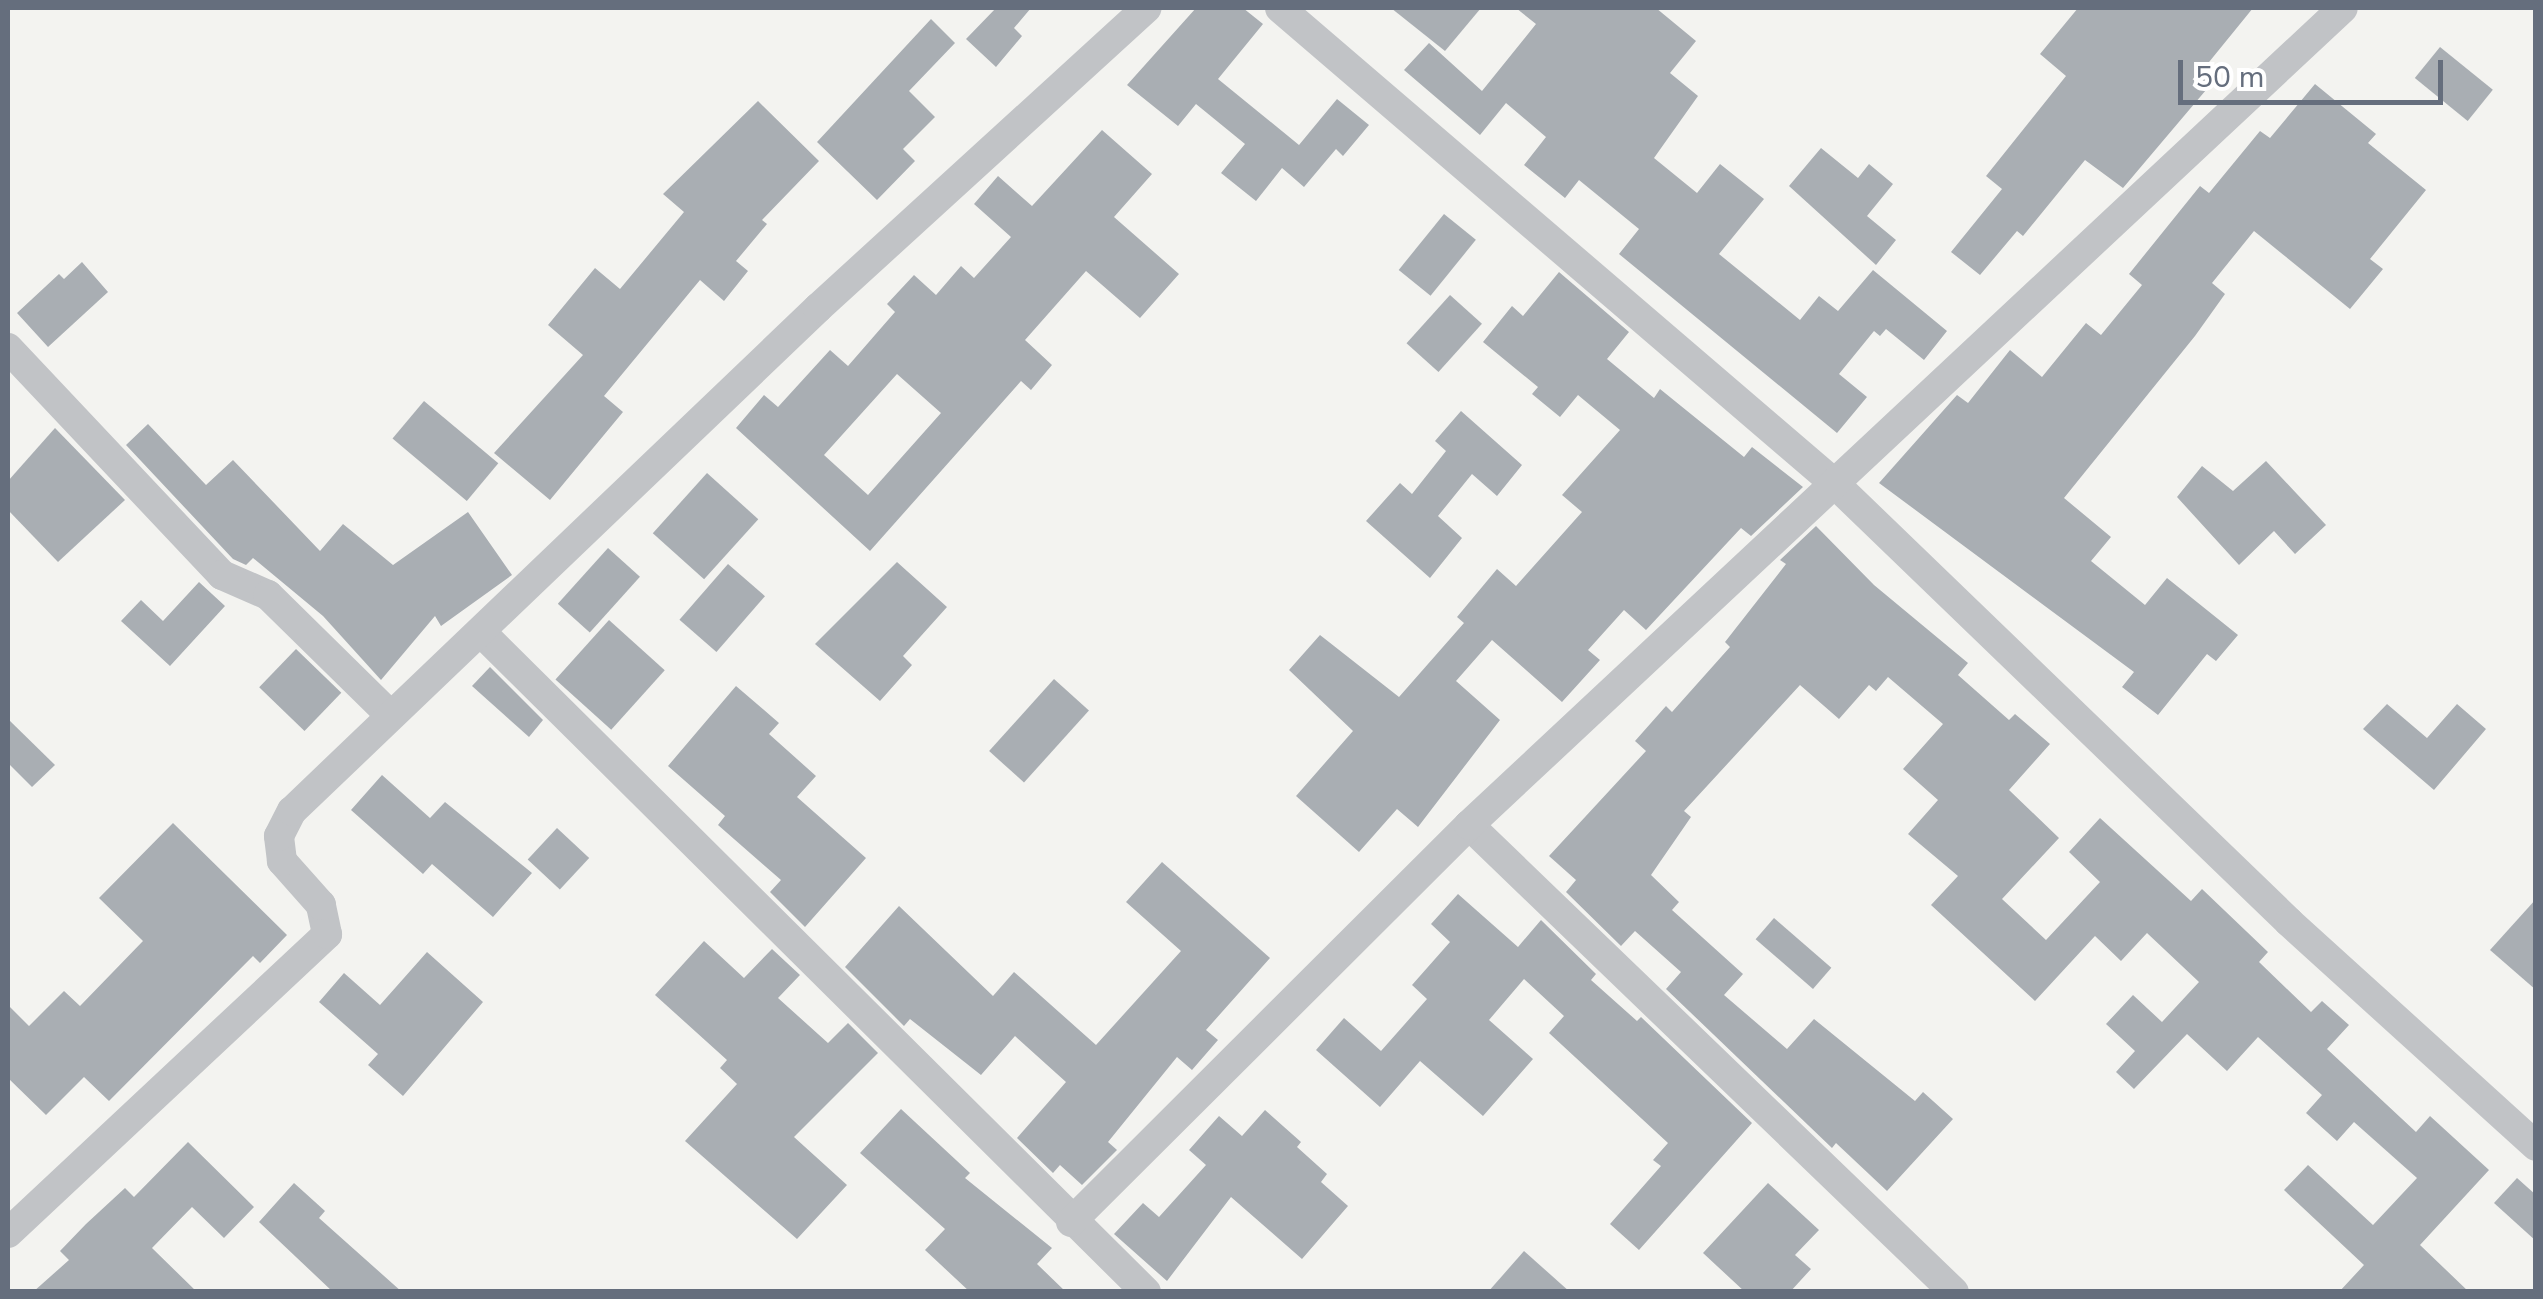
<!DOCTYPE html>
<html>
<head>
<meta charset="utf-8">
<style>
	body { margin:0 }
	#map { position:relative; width:2543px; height:1299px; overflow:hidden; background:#f3f3f0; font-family:"Nunito Sans",sans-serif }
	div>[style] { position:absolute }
	.building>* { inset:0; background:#a9aeb3; transform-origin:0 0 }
	.minor>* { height:30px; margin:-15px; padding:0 15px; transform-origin:15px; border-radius:15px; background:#c1c3c6 }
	span { translate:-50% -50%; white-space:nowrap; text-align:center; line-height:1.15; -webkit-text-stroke:10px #fff; paint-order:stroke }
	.frame { position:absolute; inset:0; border:10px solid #656e7d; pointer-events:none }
	.scale { position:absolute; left:2178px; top:60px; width:265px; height:45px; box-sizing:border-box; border:5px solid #656e7d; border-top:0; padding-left:12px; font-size:30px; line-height:35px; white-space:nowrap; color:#656e7d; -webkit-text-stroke:8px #fff; paint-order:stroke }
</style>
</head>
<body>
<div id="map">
	<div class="building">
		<i style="clip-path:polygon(996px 8px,1031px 8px,1014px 28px,1022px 36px,996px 67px,966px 39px)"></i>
		<i style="clip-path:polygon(1196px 8px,1243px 8px,1263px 24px,1218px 79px,1299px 145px,1337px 99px,1369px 125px,1343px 156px,1336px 149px,1304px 187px,1282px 168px,1256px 201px,1221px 173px,1245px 144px,1196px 104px,1178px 126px,1127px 85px)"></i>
		<i style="clip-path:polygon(1391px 8px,1481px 8px,1445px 51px)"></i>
		<i style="clip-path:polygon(1516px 8px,1656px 8px,1696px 41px,1670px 73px,1698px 96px,1654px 158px,1697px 193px,1720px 164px,1764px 199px,1719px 254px,1800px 320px,1819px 296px,1838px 311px,1873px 270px,1947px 331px,1924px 360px,1886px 329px,1880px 336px,1874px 331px,1839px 374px,1867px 397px,1837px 433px,1619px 254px,1639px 229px,1579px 180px,1565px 198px,1524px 165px,1546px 137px,1506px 103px,1480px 135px,1404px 70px,1429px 43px,1482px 91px,1536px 24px)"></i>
		<i style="clip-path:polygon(2078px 8px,2253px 8px,2205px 67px,2217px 77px,2123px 188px,2085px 160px,2023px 236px,2017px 231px,1980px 275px,1951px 252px,2002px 189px,1986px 176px,2066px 76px,2040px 54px)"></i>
		<i style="clip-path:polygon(931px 19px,955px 43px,909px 91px,935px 117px,903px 149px,915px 161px,877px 200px,817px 142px)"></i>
		<i style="left:2440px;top:47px;width:68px;height:40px;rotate:39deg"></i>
		<i style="clip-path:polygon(2315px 84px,2376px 134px,2368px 143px,2426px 190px,2370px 259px,2383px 269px,2350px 309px,2254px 231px,2212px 283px,2225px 294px,2195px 336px,2064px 498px,2111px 537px,2091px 561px,2145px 605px,2167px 578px,2238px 635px,2216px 661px,2207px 654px,2158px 715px,2122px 687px,2134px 672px,1879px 483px,1957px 395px,1968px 403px,2010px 350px,2042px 377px,2086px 323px,2101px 335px,2142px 285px,2129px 274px,2200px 186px,2209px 193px,2260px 131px,2270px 138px)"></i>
		<i style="clip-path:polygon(758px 101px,819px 161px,762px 220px,767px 224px,736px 261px,748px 271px,724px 301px,700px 280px,604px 396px,623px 412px,550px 500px,494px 453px,583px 355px,548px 325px,595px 268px,620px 289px,684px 212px,663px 194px)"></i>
		<i style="clip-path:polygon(evenodd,1102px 130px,1152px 174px,1114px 217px,1179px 274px,1140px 318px,1086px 271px,1025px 340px,1052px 365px,1031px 390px,1021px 381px,870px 551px,736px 428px,764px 395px,778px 407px,830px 350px,848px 366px,895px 312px,887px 304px,914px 275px,936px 295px,961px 266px,974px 278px,1011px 237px,974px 204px,998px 176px,1032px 206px,1102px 130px,897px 374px,941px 413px,868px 495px,824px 455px,897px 374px)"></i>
		<i style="clip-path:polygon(1821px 148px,1858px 178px,1869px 164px,1893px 184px,1867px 216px,1896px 240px,1876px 265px,1789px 186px)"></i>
		<i style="left:1444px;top:214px;width:41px;height:72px;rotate:39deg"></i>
		<i style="clip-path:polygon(82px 262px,108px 292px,48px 347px,17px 313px,59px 274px,64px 279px)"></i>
		<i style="clip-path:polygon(1559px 272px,1629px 332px,1607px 359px,1654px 398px,1660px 389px,1744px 457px,1752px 447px,1803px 487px,1751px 536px,1741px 528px,1646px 630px,1624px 610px,1588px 650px,1600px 660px,1562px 702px,1492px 640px,1456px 681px,1500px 720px,1418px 827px,1397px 809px,1359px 852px,1296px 796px,1353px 731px,1289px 670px,1320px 635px,1399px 697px,1464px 623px,1457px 617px,1497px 569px,1516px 586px,1582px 512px,1562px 495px,1620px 430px,1578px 395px,1560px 417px,1532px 394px,1538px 387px,1483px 342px,1512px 306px,1523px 316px)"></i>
		<i style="left:1450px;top:295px;width:43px;height:65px;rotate:42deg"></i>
		<i style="left:424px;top:401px;width:97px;height:49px;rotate:40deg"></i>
		<i style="clip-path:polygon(1461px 411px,1522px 465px,1497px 496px,1472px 474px,1438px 516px,1462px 538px,1430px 578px,1366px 521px,1400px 483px,1412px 494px,1446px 451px,1435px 441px)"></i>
		<i style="clip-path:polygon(148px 424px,206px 485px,233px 460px,320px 551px,343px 524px,393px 565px,468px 512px,512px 575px,441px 626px,435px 616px,381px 680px,323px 616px,253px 558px,246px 565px,233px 559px,126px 445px)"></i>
		<i style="clip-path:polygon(55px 428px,125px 500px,58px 562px,8px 510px,8px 481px)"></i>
		<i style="clip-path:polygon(2266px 461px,2326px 525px,2295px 554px,2274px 531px,2239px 565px,2177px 497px,2202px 466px,2233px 491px)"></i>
		<i style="left:707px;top:473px;width:69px;height:81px;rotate:42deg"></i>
		<i style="clip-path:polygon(1816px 526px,1874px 585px,1968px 663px,1958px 675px,2009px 720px,2015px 714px,2050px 744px,2009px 790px,2059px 838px,2002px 899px,2046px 940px,2100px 882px,2069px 852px,2100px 818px,2191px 901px,2202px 889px,2268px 952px,2259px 962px,2311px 1012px,2322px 1001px,2349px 1025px,2327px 1049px,2416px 1132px,2430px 1116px,2489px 1170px,2420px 1245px,2469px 1292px,2339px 1292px,2364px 1265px,2284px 1190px,2308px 1165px,2373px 1225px,2417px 1178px,2354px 1122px,2337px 1141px,2306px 1113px,2322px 1095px,2258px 1037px,2227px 1071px,2187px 1034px,2134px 1089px,2116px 1072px,2135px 1051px,2106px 1024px,2133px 995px,2162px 1022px,2199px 982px,2147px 933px,2121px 961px,2095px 936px,2035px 1001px,1931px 905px,1958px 876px,1908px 834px,1938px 800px,1903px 769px,1943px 724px,1888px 677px,1876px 691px,1869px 685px,1839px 719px,1800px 685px,1684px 811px,1691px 817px,1651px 875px,1679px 902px,1672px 910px,1743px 974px,1724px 995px,1787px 1049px,1814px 1019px,1915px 1101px,1923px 1092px,1953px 1119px,1887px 1191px,1836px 1143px,1832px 1148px,1666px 989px,1681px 972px,1635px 931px,1621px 946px,1566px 892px,1576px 880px,1549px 856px,1646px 751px,1635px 741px,1666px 706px,1672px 712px,1730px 647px,1725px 642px,1786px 564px,1780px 560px)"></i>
		<i style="left:608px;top:548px;width:43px;height:75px;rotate:42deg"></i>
		<i style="clip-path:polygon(897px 562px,947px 607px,903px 656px,912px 665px,880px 701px,815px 644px)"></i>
		<i style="left:728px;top:564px;width:49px;height:74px;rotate:41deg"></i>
		<i style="clip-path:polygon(199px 582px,225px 606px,170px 666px,121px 621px,141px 600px,163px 621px)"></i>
		<i style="left:609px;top:620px;width:75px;height:80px;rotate:42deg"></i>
		<i style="left:296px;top:649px;width:63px;height:53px;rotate:44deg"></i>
		<i style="clip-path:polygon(490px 667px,543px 720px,529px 737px,472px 686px)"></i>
		<i style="left:1054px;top:679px;width:47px;height:97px;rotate:42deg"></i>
		<i style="clip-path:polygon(736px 686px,779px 723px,769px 734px,816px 776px,797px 797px,866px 858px,805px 927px,770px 892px,781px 880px,718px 825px,725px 816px,668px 766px)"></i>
		<i style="clip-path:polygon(2387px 704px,2427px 738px,2457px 704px,2486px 729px,2434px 790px,2363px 729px)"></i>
		<i style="clip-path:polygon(8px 719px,55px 765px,32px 787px,8px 763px)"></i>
		<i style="clip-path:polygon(382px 775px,430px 818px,445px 802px,532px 873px,493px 917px,432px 864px,423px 874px,351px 810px)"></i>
		<i style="clip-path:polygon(173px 823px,287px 935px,260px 963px,253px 956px,109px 1101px,84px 1077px,46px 1115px,8px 1078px,8px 1005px,29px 1026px,64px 991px,80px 1006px,143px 941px,99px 898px)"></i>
		<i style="left:557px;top:828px;width:44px;height:43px;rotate:43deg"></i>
		<i style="clip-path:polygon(1162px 862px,1270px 958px,1206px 1030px,1218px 1040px,1192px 1070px,1177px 1057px,1108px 1142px,1117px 1150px,1082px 1185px,1060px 1165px,1053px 1173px,1017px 1138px,1066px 1082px,1015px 1036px,981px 1075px,910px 1019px,904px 1026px,845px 967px,899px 906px,993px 996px,1014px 972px,1096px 1045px,1181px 951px,1126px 902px)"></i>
		<i style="clip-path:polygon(1458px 894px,1518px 947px,1541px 920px,1596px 974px,1591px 980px,1637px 1021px,1641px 1017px,1752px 1123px,1639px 1250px,1610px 1224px,1661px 1166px,1653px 1160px,1668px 1143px,1549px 1033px,1564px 1016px,1524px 979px,1489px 1020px,1533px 1059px,1483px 1116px,1420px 1061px,1380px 1107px,1316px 1050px,1344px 1018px,1381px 1051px,1427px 999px,1412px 985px,1450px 942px,1431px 924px)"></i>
		<i style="clip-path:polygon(2536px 899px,2536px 990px,2490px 950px)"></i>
		<i style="left:1774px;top:918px;width:76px;height:28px;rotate:41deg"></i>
		<i style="clip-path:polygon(704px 941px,744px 978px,772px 949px,800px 975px,778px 998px,828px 1043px,848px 1023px,878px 1053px,794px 1137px,847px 1185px,797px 1239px,685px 1141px,737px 1084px,720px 1068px,727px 1060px,655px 995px)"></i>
		<i style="clip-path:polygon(427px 952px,483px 1002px,403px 1096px,368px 1065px,378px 1054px,319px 1002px,344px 973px,380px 1005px)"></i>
		<i style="clip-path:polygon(901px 1109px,970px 1173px,965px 1178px,1052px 1248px,1037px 1264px,1066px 1292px,970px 1292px,925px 1250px,945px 1229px,860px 1153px)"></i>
		<i style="clip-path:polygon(1265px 1110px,1301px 1142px,1297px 1147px,1327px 1174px,1321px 1182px,1348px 1206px,1302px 1259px,1231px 1197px,1167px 1281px,1114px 1234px,1143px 1203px,1159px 1217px,1206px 1165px,1189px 1150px,1219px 1116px,1242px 1136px)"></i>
		<i style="clip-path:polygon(188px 1142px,254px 1207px,224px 1238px,192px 1207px,152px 1248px,197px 1292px,33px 1292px,69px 1260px,60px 1251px,86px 1224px,125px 1188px,134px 1197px)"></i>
		<i style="clip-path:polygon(2517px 1178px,2536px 1195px,2536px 1241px,2494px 1203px)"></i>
		<i style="clip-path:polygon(294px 1183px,325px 1211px,319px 1218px,402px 1292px,333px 1292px,259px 1222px)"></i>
		<i style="clip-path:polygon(1768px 1183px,1819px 1230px,1795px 1255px,1811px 1269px,1790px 1292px,1745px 1292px,1703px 1253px)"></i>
		<i style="clip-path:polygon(1524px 1251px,1570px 1292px,1488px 1292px)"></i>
	</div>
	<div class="minor">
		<i style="left:1280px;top:8px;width:730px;rotate:40.61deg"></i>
		<i style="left:1834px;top:483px;width:632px;rotate:43.97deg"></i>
		<i style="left:2289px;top:922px;width:333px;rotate:42.2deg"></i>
		<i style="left:8px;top:348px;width:312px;rotate:46.7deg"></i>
		<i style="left:222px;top:575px;width:50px;rotate:23.5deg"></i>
		<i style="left:268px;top:595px;width:170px;rotate:44.5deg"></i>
		<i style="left:483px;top:634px;width:934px;rotate:44.78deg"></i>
		<i style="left:1469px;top:825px;width:673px;rotate:43.92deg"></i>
		<i style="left:1071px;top:1222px;width:562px;rotate:-44.93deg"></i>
		<i style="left:1469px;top:825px;width:1196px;rotate:-43.07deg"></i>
		<i style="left:8px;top:1233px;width:437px;rotate:-43.1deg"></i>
		<i style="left:327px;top:934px;width:30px;rotate:-102deg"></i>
		<i style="left:321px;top:905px;width:59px;rotate:-131.6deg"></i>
		<i style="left:282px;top:861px;width:25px;rotate:-97deg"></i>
		<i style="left:279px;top:836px;width:28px;rotate:-63deg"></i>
		<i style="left:292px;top:811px;width:728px;rotate:-43.72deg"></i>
		<i style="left:818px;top:308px;width:445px;rotate:-42.4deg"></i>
	</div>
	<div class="frame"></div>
	<div class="scale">50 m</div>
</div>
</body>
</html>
